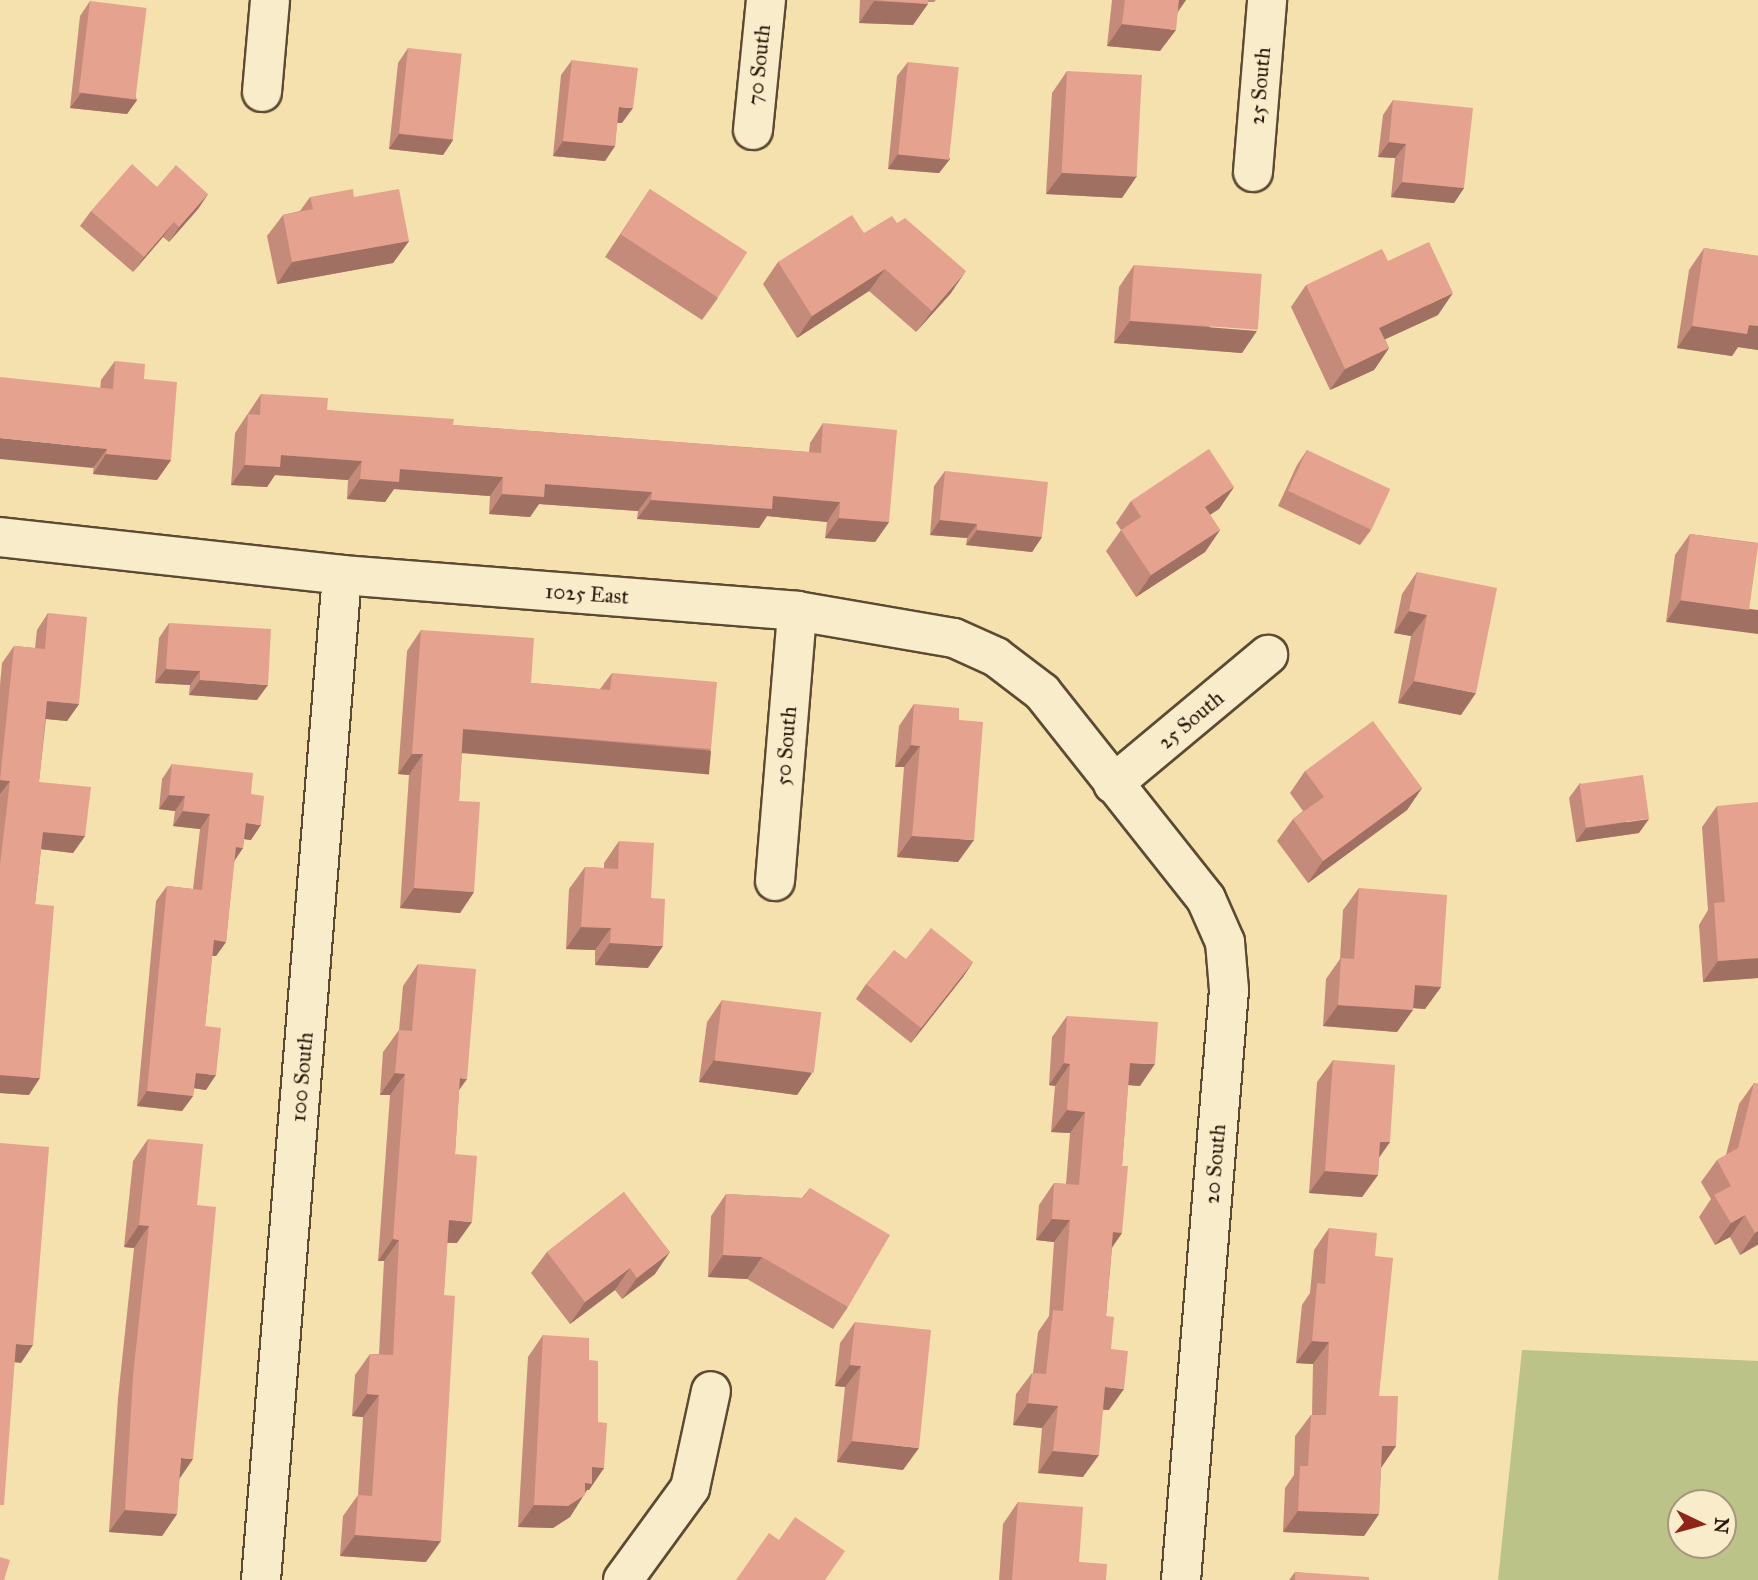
<!DOCTYPE html>
<html>
<head>
<meta charset="utf-8">
<style>
	body { margin:0 }
	#map { position:relative; width:1758px; height:1580px; overflow:hidden; background:#f5e1ad; font-family:"IM FELL Great Primer",serif }
	div>[style] { position:absolute }
	.green>* { inset:0; background:#bcc389 }
	.roads { filter:drop-shadow(2px 0 #5c4a32) drop-shadow(-2px 0 #5c4a32) drop-shadow(0 2px #5c4a32) drop-shadow(0 -2px #5c4a32) }
	.minor>* { height:38px; margin:-19px; padding:0 19px; transform-origin:19px; border-radius:19px; background:#f8ecca }
	.wall>* { inset:0; background:#c58b7a }
	.shaded-wall>* { inset:0; background:#a07163; transform-origin:0 0 }
	.building>* { inset:0; background:#e5a28e; transform-origin:0 0 }
	span { translate:-50% -50%; white-space:nowrap; text-align:center; line-height:1.15; -webkit-text-stroke:5px #f8ecca; paint-order:stroke }
	.street-label { font-size:21px; color:#291709 }
	.north { position:absolute; left:1667px; top:1489px; width:70px; height:70px; box-sizing:border-box; background:#f8ecca; border:2px solid #a5977d; border-radius:50%; rotate:95deg; font-size:19px; font-weight:700; line-height:28px; text-align:center; color:#291709 }
	.north::after { content:''; display:block; margin:auto; width:24px; height:32px; background:#8f2418; clip-path:polygon(50% 0,100% 100%,50% 72%,0 100%) }
</style>
</head>
<body>
<div id="map">
	<div class="green">
		<i style="clip-path:polygon(evenodd,1522px 1350px,1758px 1361px,1758px 1580px,1498px 1580px,1522px 1350px,1681px 1503px,1723px 1503px,1723px 1545px,1681px 1545px,1681px 1503px)"></i>
	</div>
	<div class="roads">
		<div class="minor">
			<i style="left:262px;top:92px;width:92px;rotate:-85deg"></i>
			<i style="left:753px;top:130px;width:131px;rotate:-84.3deg"></i>
			<i style="left:1253px;top:172px;width:173px;rotate:-85.3deg"></i>
			<i style="left:0;top:537px;width:344px;rotate:6.3deg"></i>
			<i style="left:342px;top:575px;width:456px;rotate:4.5deg"></i>
			<i style="left:797px;top:611px;width:159px;rotate:9.8deg"></i>
			<i style="left:954px;top:638px;width:46px;rotate:24.3deg"></i>
			<i style="left:996px;top:657px;width:58px;rotate:37.3deg"></i>
			<i style="left:1042px;top:692px;width:264px;rotate:51.6deg"></i>
			<i style="left:1206px;top:899px;width:47px;rotate:66.2deg"></i>
			<i style="left:1225px;top:942px;width:48px;rotate:85.2deg"></i>
			<i style="left:1229px;top:990px;width:592px;rotate:94.65deg"></i>
			<i style="left:1113px;top:784px;width:202px;rotate:-39.8deg"></i>
			<i style="left:775px;top:881px;width:271px;rotate:-85.3deg"></i>
			<i style="left:261px;top:1580px;width:1008px;rotate:-85.39deg"></i>
			<i style="left:623px;top:1580px;width:114px;rotate:-53.9deg"></i>
			<i style="left:690px;top:1488px;width:99px;rotate:-77.8deg"></i>
		</div>
	</div>
	<div class="wall">
		<i style="clip-path:polygon(860px 0,936px 0,934px 2px,928px 2px,913px 25px,859px 23px)"></i>
		<i style="clip-path:polygon(1112px 0,1186px 0,1178px 12px,1160px 51px,1107px 46px)"></i>
		<i style="clip-path:polygon(90px 1px,137px 100px,127px 114px,70px 108px,80px 16px)"></i>
		<i style="clip-path:polygon(408px 48px,453px 140px,443px 155px,389px 149px,398px 63px)"></i>
		<i style="clip-path:polygon(572px 60px,622px 123px,617px 123px,615px 146px,605px 161px,553px 156px,561px 75px)"></i>
		<i style="clip-path:polygon(908px 62px,950px 159px,939px 173px,888px 169px,897px 76px)"></i>
		<i style="clip-path:polygon(1067px 71px,1122px 198px,1046px 194px,1052px 93px)"></i>
		<i style="clip-path:polygon(1393px 100px,1464px 188px,1454px 203px,1391px 197px,1395px 158px,1378px 157px,1383px 115px)"></i>
		<i style="clip-path:polygon(157px 187px,208px 194px,198px 209px,169px 242px,163px 237px,133px 272px,80px 226px,91px 211px)"></i>
		<i style="clip-path:polygon(650px 189px,718px 298px,702px 320px,605px 257px)"></i>
		<i style="clip-path:polygon(310px 197px,354px 197px,409px 241px,393px 263px,277px 284px,267px 236px,283px 215px,300px 211px)"></i>
		<i style="clip-path:polygon(897px 223px,951px 293px,916px 332px,869px 291px,797px 338px,763px 284px,778px 262px)"></i>
		<i style="clip-path:polygon(1704px 248px,1758px 256px,1758px 350px,1738px 347px,1732px 356px,1677px 348px,1689px 270px)"></i>
		<i style="clip-path:polygon(1388px 261px,1438px 315px,1385px 339px,1389px 348px,1374px 370px,1330px 390px,1291px 307px,1306px 285px)"></i>
		<i style="clip-path:polygon(1134px 265px,1242px 353px,1114px 343px,1119px 287px)"></i>
		<i style="clip-path:polygon(115px 361px,144px 379px,171px 460px,157px 480px,93px 474px,101px 380px)"></i>
		<i style="clip-path:polygon(261px 394px,327px 410px,453px 425px,809px 452px,810px 443px,823px 423px,889px 522px,875px 542px,825px 538px,827px 522px,767px 516px,759px 528px,637px 519px,638px 511px,539px 504px,530px 517px,489px 514px,490px 496px,394px 489px,385px 502px,347px 499px,348px 480px,275px 475px,267px 487px,231px 485px,235px 433px)"></i>
		<i style="clip-path:polygon(1307px 450px,1371px 530px,1360px 545px,1278px 506px,1297px 465px)"></i>
		<i style="clip-path:polygon(945px 471px,1042px 537px,1032px 552px,966px 545px,967px 538px,930px 535px,934px 486px)"></i>
		<i style="clip-path:polygon(1234px 487px,1219px 509px,1210px 515px,1220px 530px,1205px 552px,1136px 597px,1106px 551px,1121px 530px,1116px 523px,1131px 501px)"></i>
		<i style="clip-path:polygon(1690px 534px,1758px 543px,1666px 622px,1675px 555px)"></i>
		<i style="clip-path:polygon(1417px 572px,1461px 715px,1398px 703px,1411px 636px,1394px 633px,1402px 594px)"></i>
		<i style="clip-path:polygon(48px 613px,79px 704px,67px 721px,46px 719px,39px 782px,85px 836px,73px 853px,41px 849px,35px 904px,29px 1095px,0 1093px,0 685px,2px 663px,14px 646px,35px 648px,37px 630px)"></i>
		<i style="clip-path:polygon(169px 623px,257px 700px,189px 695px,190px 685px,155px 683px,159px 638px)"></i>
		<i style="clip-path:polygon(421px 630px,531px 683px,600px 689px,612px 673px,711px 749px,697px 770px,462px 750px,459px 801px,474px 892px,460px 913px,400px 908px,409px 775px,398px 774px,407px 651px)"></i>
		<i style="clip-path:polygon(914px 704px,959px 720px,958px 862px,897px 857px,904px 767px,895px 767px,899px 726px)"></i>
		<i style="clip-path:polygon(172px 764px,251px 794px,251px 840px,244px 839px,243px 848px,234px 860px,226px 942px,216px 956px,212px 956px,205px 1026px,206px 1090px,194px 1088px,193px 1096px,182px 1111px,137px 1106px,156px 901px,167px 886px,193px 889px,200px 829px,173px 826px,175px 811px,159px 809px,162px 779px)"></i>
		<i style="clip-path:polygon(1305px 771px,1422px 788px,1407px 810px,1308px 883px,1277px 841px,1293px 819px,1303px 811px,1290px 793px)"></i>
		<i style="clip-path:polygon(1580px 783px,1639px 833px,1576px 842px,1569px 798px)"></i>
		<i style="clip-path:polygon(1717px 806px,1758px 978px,1703px 982px,1699px 925px,1708px 910px,1702px 827px)"></i>
		<i style="clip-path:polygon(619px 841px,648px 968px,595px 965px,595px 950px,566px 949px,569px 889px,585px 867px,604px 868px,604px 863px)"></i>
		<i style="clip-path:polygon(1359px 888px,1441px 987px,1425px 1009px,1413px 1008px,1397px 1032px,1323px 1026px,1326px 979px,1340px 959px,1343px 910px)"></i>
		<i style="clip-path:polygon(906px 959px,973px 962px,963px 977px,911px 1043px,856px 999px,866px 984px)"></i>
		<i style="clip-path:polygon(418px 964px,459px 1090px,455px 1154px,457px 1243px,447px 1243px,426px 1562px,340px 1556px,343px 1516px,358px 1495px,363px 1417px,352px 1416px,355px 1375px,370px 1354px,379px 1354px,384px 1261px,378px 1261px,390px 1095px,380px 1095px,383px 1052px,399px 1030px,403px 986px)"></i>
		<i style="clip-path:polygon(722px 1000px,812px 1073px,797px 1095px,699px 1082px,707px 1022px)"></i>
		<i style="clip-path:polygon(1067px 1016px,1140px 1086px,1128px 1085px,1122px 1166px,1122px 1233px,1112px 1248px,1106px 1316px,1111px 1349px,1109px 1410px,1103px 1410px,1083px 1477px,1038px 1473px,1042px 1428px,1013px 1425px,1016px 1394px,1032px 1373px,1033px 1373px,1038px 1332px,1049px 1316px,1054px 1242px,1036px 1240px,1039px 1205px,1054px 1183px,1066px 1184px,1070px 1133px,1051px 1132px,1055px 1086px,1049px 1085px,1052px 1037px)"></i>
		<i style="clip-path:polygon(1333px 1060px,1390px 1142px,1379px 1158px,1378px 1175px,1362px 1197px,1309px 1193px,1317px 1082px)"></i>
		<i style="clip-path:polygon(1754px 1083px,1758px 1084px,1758px 1246px,1758px 1245px,1740px 1255px,1730px 1237px,1715px 1245px,1699px 1217px,1711px 1199px,1701px 1182px,1717px 1160px,1726px 1155px,1739px 1104px)"></i>
		<i style="clip-path:polygon(148px 1139px,197px 1205px,177px 1514px,162px 1536px,109px 1532px,118px 1398px,134px 1248px,124px 1247px,133px 1161px)"></i>
		<i style="clip-path:polygon(810px 1188px,848px 1307px,833px 1329px,747px 1279px,708px 1277px,711px 1216px,726px 1194px,802px 1198px)"></i>
		<i style="clip-path:polygon(624px 1192px,655px 1274px,622px 1299px,615px 1290px,570px 1324px,531px 1273px,547px 1252px)"></i>
		<i style="clip-path:polygon(1329px 1228px,1375px 1256px,1379px 1396px,1396px 1446px,1381px 1467px,1379px 1514px,1364px 1536px,1283px 1532px,1285px 1488px,1294px 1475px,1295px 1436px,1311px 1415px,1312px 1415px,1313px 1364px,1296px 1363px,1302px 1305px,1310px 1293px,1314px 1250px)"></i>
		<i style="clip-path:polygon(855px 1322px,903px 1470px,837px 1462px,845px 1387px,835px 1386px,840px 1343px)"></i>
		<i style="clip-path:polygon(543px 1335px,589px 1360px,604px 1468px,589px 1490px,587px 1490px,570px 1517px,553px 1528px,518px 1527px,528px 1357px)"></i>
		<i style="clip-path:polygon(1018px 1502px,1079px 1562px,1106px 1580px,999px 1580px,1003px 1524px)"></i>
		<i style="clip-path:polygon(1295px 1572px,1369px 1580px,1289px 1580px)"></i>
	</div>
	<div class="shaded-wall">
		<i style="clip-path:polygon(1176px 0,1186px 0,1172px 19px)"></i>
		<i style="clip-path:polygon(874px 1px,928px 4px,913px 25px,859px 23px)"></i>
		<i style="clip-path:polygon(1122px 24px,1176px 30px,1160px 51px,1107px 46px)"></i>
		<i style="clip-path:polygon(81px 93px,137px 100px,127px 114px,70px 108px)"></i>
		<i style="clip-path:polygon(619px 107px,633px 108px,622px 123px,609px 122px)"></i>
		<i style="clip-path:polygon(399px 134px,453px 140px,443px 155px,389px 149px)"></i>
		<i style="clip-path:polygon(563px 141px,615px 146px,605px 161px,553px 156px)"></i>
		<i style="clip-path:polygon(1389px 142px,1406px 144px,1395px 158px,1378px 157px)"></i>
		<i style="clip-path:polygon(898px 154px,950px 159px,939px 173px,888px 169px)"></i>
		<i style="clip-path:polygon(1062px 173px,1137px 176px,1122px 198px,1046px 194px)"></i>
		<i style="clip-path:polygon(1402px 182px,1464px 188px,1454px 203px,1391px 197px)"></i>
		<i style="clip-path:polygon(208px 194px,198px 209px,169px 242px,179px 227px)"></i>
		<i style="clip-path:polygon(174px 222px,163px 237px,133px 272px,144px 257px)"></i>
		<i style="clip-path:polygon(409px 241px,393px 263px,277px 284px,292px 262px)"></i>
		<i style="clip-path:polygon(885px 269px,869px 291px,797px 338px,812px 316px)"></i>
		<i style="clip-path:polygon(966px 271px,951px 293px,916px 332px,932px 311px)"></i>
		<i style="clip-path:polygon(1453px 293px,1438px 315px,1364px 349px,1379px 328px)"></i>
		<i style="clip-path:polygon(1130px 321px,1257px 331px,1242px 353px,1114px 343px)"></i>
		<i style="clip-path:polygon(1749px 325px,1758px 326px,1758px 350px,1738px 347px,1732px 356px,1677px 348px,1692px 326px)"></i>
		<i style="clip-path:polygon(1389px 348px,1374px 370px,1330px 390px,1345px 369px)"></i>
		<i style="clip-path:polygon(0 438px,107px 449px,93px 468px,0 459px)"></i>
		<i style="clip-path:polygon(106px 454px,171px 460px,157px 480px,93px 474px)"></i>
		<i style="clip-path:polygon(281px 455px,362px 461px,348px 480px,275px 475px,267px 487px,231px 485px,245px 465px)"></i>
		<i style="clip-path:polygon(400px 469px,503px 477px,490px 496px,394px 489px,385px 502px,347px 499px,360px 479px)"></i>
		<i style="clip-path:polygon(545px 484px,652px 492px,638px 511px,539px 504px,530px 517px,489px 514px,502px 494px)"></i>
		<i style="clip-path:polygon(1234px 487px,1219px 509px,1189px 528px,1205px 507px)"></i>
		<i style="clip-path:polygon(773px 496px,840px 502px,827px 522px,767px 516px,759px 528px,637px 519px,651px 500px)"></i>
		<i style="clip-path:polygon(839px 518px,889px 522px,875px 542px,825px 538px)"></i>
		<i style="clip-path:polygon(940px 520px,977px 524px,967px 538px,930px 535px)"></i>
		<i style="clip-path:polygon(977px 530px,1042px 537px,1032px 552px,966px 545px)"></i>
		<i style="clip-path:polygon(1220px 530px,1205px 552px,1136px 597px,1151px 575px)"></i>
		<i style="clip-path:polygon(1681px 600px,1758px 610px,1758px 634px,1666px 622px)"></i>
		<i style="clip-path:polygon(1409px 611px,1427px 615px,1411px 636px,1394px 633px)"></i>
		<i style="clip-path:polygon(166px 669px,200px 671px,190px 685px,155px 683px)"></i>
		<i style="clip-path:polygon(200px 680px,268px 685px,257px 700px,189px 695px)"></i>
		<i style="clip-path:polygon(1414px 681px,1476px 693px,1461px 715px,1398px 703px)"></i>
		<i style="clip-path:polygon(47px 701px,79px 704px,67px 721px,36px 718px)"></i>
		<i style="left:463px;top:729px;width:249px;height:24px;rotate:5deg"></i>
		<i style="clip-path:polygon(911px 745px,920px 746px,904px 767px,895px 767px)"></i>
		<i style="clip-path:polygon(412px 754px,423px 754px,409px 775px,398px 774px)"></i>
		<i style="clip-path:polygon(0 780px,10px 781px,0 794px)"></i>
		<i style="clip-path:polygon(1422px 788px,1407px 810px,1308px 883px,1323px 861px)"></i>
		<i style="clip-path:polygon(169px 795px,185px 796px,175px 811px,159px 809px)"></i>
		<i style="clip-path:polygon(183px 811px,210px 814px,200px 829px,173px 826px)"></i>
		<i style="clip-path:polygon(1649px 819px,1639px 833px,1576px 842px,1586px 828px)"></i>
		<i style="clip-path:polygon(246px 823px,261px 825px,251px 840px,235px 838px)"></i>
		<i style="clip-path:polygon(43px 832px,85px 836px,73px 853px,31px 848px)"></i>
		<i style="clip-path:polygon(912px 836px,974px 840px,958px 862px,897px 857px)"></i>
		<i style="clip-path:polygon(236px 847px,243px 848px,233px 863px)"></i>
		<i style="clip-path:polygon(414px 888px,474px 892px,460px 913px,400px 908px)"></i>
		<i style="clip-path:polygon(581px 927px,611px 928px,595px 950px,566px 949px)"></i>
		<i style="clip-path:polygon(214px 940px,226px 942px,216px 956px,203px 955px)"></i>
		<i style="clip-path:polygon(610px 943px,663px 946px,648px 968px,595px 965px)"></i>
		<i style="clip-path:polygon(1758px 958px,1758px 978px,1703px 982px,1718px 961px)"></i>
		<i style="clip-path:polygon(973px 962px,963px 977px,911px 1043px,921px 1028px)"></i>
		<i style="clip-path:polygon(1415px 985px,1441px 987px,1425px 1009px,1399px 1007px)"></i>
		<i style="clip-path:polygon(1338px 1005px,1413px 1010px,1397px 1032px,1323px 1026px)"></i>
		<i style="clip-path:polygon(714px 1060px,812px 1073px,797px 1095px,699px 1082px)"></i>
		<i style="clip-path:polygon(1064px 1063px,1070px 1064px,1055px 1086px,1049px 1085px)"></i>
		<i style="clip-path:polygon(1130px 1063px,1155px 1064px,1140px 1086px,1115px 1084px)"></i>
		<i style="clip-path:polygon(196px 1073px,216px 1075px,206px 1090px,185px 1087px)"></i>
		<i style="clip-path:polygon(395px 1073px,405px 1074px,390px 1095px,380px 1095px)"></i>
		<i style="clip-path:polygon(0 1075px,40px 1078px,29px 1095px,0 1093px)"></i>
		<i style="clip-path:polygon(460px 1078px,467px 1079px,452px 1100px)"></i>
		<i style="clip-path:polygon(147px 1091px,193px 1096px,182px 1111px,137px 1106px)"></i>
		<i style="clip-path:polygon(1067px 1110px,1085px 1112px,1070px 1133px,1051px 1132px)"></i>
		<i style="clip-path:polygon(1380px 1142px,1390px 1142px,1374px 1164px)"></i>
		<i style="clip-path:polygon(1325px 1171px,1378px 1175px,1362px 1197px,1309px 1193px)"></i>
		<i style="clip-path:polygon(1745px 1215px,1730px 1237px,1715px 1245px,1731px 1223px)"></i>
		<i style="clip-path:polygon(1052px 1219px,1070px 1220px,1054px 1242px,1036px 1240px)"></i>
		<i style="clip-path:polygon(449px 1220px,472px 1222px,457px 1243px,433px 1242px)"></i>
		<i style="clip-path:polygon(139px 1225px,149px 1226px,134px 1248px,124px 1247px)"></i>
		<i style="clip-path:polygon(1758px 1231px,1758px 1244px,1740px 1255px,1755px 1233px)"></i>
		<i style="clip-path:polygon(1113px 1232px,1122px 1233px,1106px 1255px)"></i>
		<i style="clip-path:polygon(393px 1239px,399px 1240px,384px 1261px,378px 1261px)"></i>
		<i style="clip-path:polygon(670px 1252px,655px 1274px,622px 1299px,637px 1278px)"></i>
		<i style="clip-path:polygon(723px 1255px,762px 1257px,747px 1279px,708px 1277px)"></i>
		<i style="clip-path:polygon(630px 1268px,615px 1290px,570px 1324px,585px 1302px)"></i>
		<i style="clip-path:polygon(1312px 1341px,1329px 1342px,1313px 1364px,1296px 1363px)"></i>
		<i style="clip-path:polygon(16px 1344px,33px 1345px,21px 1363px,4px 1361px)"></i>
		<i style="clip-path:polygon(850px 1365px,861px 1366px,845px 1387px,835px 1386px)"></i>
		<i style="clip-path:polygon(1105px 1387px,1124px 1389px,1109px 1410px,1090px 1408px)"></i>
		<i style="clip-path:polygon(367px 1394px,379px 1395px,363px 1417px,352px 1416px)"></i>
		<i style="clip-path:polygon(1028px 1403px,1058px 1406px,1042px 1428px,1013px 1425px)"></i>
		<i style="clip-path:polygon(852px 1441px,919px 1448px,903px 1470px,837px 1462px)"></i>
		<i style="clip-path:polygon(1382px 1446px,1396px 1446px,1381px 1468px)"></i>
		<i style="clip-path:polygon(1053px 1451px,1099px 1455px,1083px 1477px,1038px 1473px)"></i>
		<i style="clip-path:polygon(181px 1458px,193px 1459px,178px 1481px)"></i>
		<i style="clip-path:polygon(592px 1467px,604px 1468px,589px 1490px,587px 1490px,570px 1517px,553px 1528px,518px 1527px,534px 1505px)"></i>
		<i style="clip-path:polygon(125px 1510px,177px 1514px,162px 1536px,109px 1532px)"></i>
		<i style="clip-path:polygon(1298px 1511px,1379px 1514px,1364px 1536px,1283px 1532px)"></i>
		<i style="clip-path:polygon(355px 1535px,441px 1541px,426px 1562px,340px 1556px)"></i>
	</div>
	<div class="building">
		<i style="clip-path:polygon(874px 0,928px 0,928px 4px)"></i>
		<i style="clip-path:polygon(1125px 0,1179px 0,1176px 30px,1122px 24px)"></i>
		<i style="left:90px;top:1px;width:57px;height:92px;rotate:7deg"></i>
		<i style="left:408px;top:48px;width:54px;height:86px;rotate:6deg"></i>
		<i style="clip-path:polygon(572px 60px,638px 68px,633px 108px,619px 107px,615px 146px,563px 141px)"></i>
		<i style="left:908px;top:62px;width:51px;height:93px;rotate:6deg"></i>
		<i style="left:1067px;top:71px;width:75px;height:102px;rotate:3deg"></i>
		<i style="clip-path:polygon(1393px 100px,1473px 108px,1464px 188px,1402px 182px,1406px 144px,1389px 142px)"></i>
		<i style="clip-path:polygon(132px 164px,157px 187px,176px 165px,208px 194px,179px 227px,174px 222px,144px 257px,91px 211px)"></i>
		<i style="clip-path:polygon(353px 189px,354px 197px,399px 189px,409px 241px,292px 262px,283px 215px,313px 209px,310px 197px)"></i>
		<i style="left:650px;top:189px;width:116px;height:54px;rotate:33deg"></i>
		<i style="clip-path:polygon(852px 215px,864px 233px,892px 216px,897px 223px,905px 218px,966px 271px,932px 311px,885px 269px,812px 316px,778px 262px)"></i>
		<i style="clip-path:polygon(1429px 242px,1453px 293px,1379px 328px,1389px 348px,1345px 369px,1306px 285px,1382px 249px,1388px 261px)"></i>
		<i style="clip-path:polygon(1704px 248px,1758px 256px,1758px 326px,1749px 325px,1747px 334px,1692px 326px)"></i>
		<i style="left:1134px;top:265px;width:128px;height:56px;rotate:4deg"></i>
		<i style="clip-path:polygon(115px 361px,145px 364px,144px 379px,177px 382px,171px 460px,106px 454px,107px 449px,0 438px,0 377px,113px 389px)"></i>
		<i style="clip-path:polygon(261px 394px,328px 398px,327px 410px,454px 419px,453px 425px,821px 453px,823px 423px,897px 430px,889px 522px,839px 518px,840px 502px,773px 496px,772px 509px,651px 500px,652px 492px,545px 484px,544px 497px,502px 494px,503px 477px,400px 469px,399px 482px,360px 479px,362px 461px,281px 455px,280px 467px,245px 465px,248px 414px,260px 415px)"></i>
		<i style="clip-path:polygon(1209px 449px,1234px 487px,1205px 507px,1220px 530px,1151px 575px,1121px 530px,1141px 517px,1131px 501px)"></i>
		<i style="left:1307px;top:450px;width:92px;height:45px;rotate:25deg"></i>
		<i style="clip-path:polygon(945px 471px,1048px 482px,1042px 537px,977px 530px,977px 524px,940px 520px)"></i>
		<i style="left:1690px;top:534px;width:69px;height:67px;rotate:8deg"></i>
		<i style="clip-path:polygon(1417px 572px,1497px 588px,1476px 693px,1414px 681px,1427px 615px,1409px 611px)"></i>
		<i style="clip-path:polygon(48px 613px,87px 617px,79px 704px,47px 701px,39px 782px,91px 787px,85px 836px,43px 832px,35px 904px,54px 906px,40px 1078px,0 1075px,0 865px,10px 781px,0 780px,14px 646px,45px 649px)"></i>
		<i style="clip-path:polygon(169px 623px,271px 629px,268px 685px,200px 680px,200px 671px,166px 669px)"></i>
		<i style="clip-path:polygon(421px 630px,534px 638px,531px 683px,610px 690px,612px 673px,717px 682px,711px 749px,463px 729px,459px 801px,480px 802px,474px 892px,414px 888px,423px 754px,412px 754px)"></i>
		<i style="clip-path:polygon(914px 704px,959px 708px,959px 720px,983px 722px,974px 840px,912px 836px,920px 746px,911px 745px)"></i>
		<i style="clip-path:polygon(1373px 721px,1422px 788px,1323px 861px,1293px 819px,1324px 797px,1305px 771px)"></i>
		<i style="clip-path:polygon(172px 764px,253px 773px,251px 794px,264px 796px,261px 825px,246px 823px,243px 848px,236px 847px,226px 942px,214px 940px,205px 1026px,221px 1028px,216px 1075px,196px 1073px,193px 1096px,147px 1091px,167px 886px,202px 890px,210px 814px,183px 811px,185px 796px,169px 795px)"></i>
		<i style="left:1643px;top:775px;width:44px;height:64px;rotate:82deg"></i>
		<i style="clip-path:polygon(1758px 802px,1758px 958px,1718px 961px,1714px 903px,1725px 902px,1717px 806px)"></i>
		<i style="clip-path:polygon(619px 841px,654px 843px,651px 898px,665px 899px,663px 946px,610px 943px,611px 928px,581px 927px,585px 867px,618px 869px)"></i>
		<i style="clip-path:polygon(1359px 888px,1447px 895px,1441px 987px,1415px 985px,1413px 1010px,1338px 1005px,1341px 958px,1354px 959px)"></i>
		<i style="clip-path:polygon(931px 928px,973px 962px,921px 1028px,866px 984px,894px 950px,906px 959px)"></i>
		<i style="clip-path:polygon(418px 964px,476px 969px,467px 1079px,460px 1078px,455px 1154px,477px 1156px,472px 1222px,449px 1220px,444px 1295px,455px 1296px,441px 1541px,355px 1535px,358px 1495px,372px 1496px,379px 1395px,367px 1394px,370px 1354px,393px 1355px,399px 1240px,393px 1239px,405px 1074px,395px 1073px,399px 1030px,412px 1031px)"></i>
		<i style="left:722px;top:1000px;width:100px;height:61px;rotate:7deg"></i>
		<i style="clip-path:polygon(1067px 1016px,1158px 1022px,1155px 1064px,1130px 1063px,1122px 1166px,1128px 1166px,1122px 1233px,1113px 1232px,1106px 1316px,1114px 1317px,1111px 1349px,1128px 1351px,1124px 1389px,1105px 1387px,1099px 1455px,1053px 1451px,1058px 1406px,1028px 1403px,1032px 1373px,1046px 1374px,1053px 1310px,1063px 1311px,1070px 1220px,1052px 1219px,1054px 1183px,1079px 1185px,1085px 1112px,1067px 1110px,1070px 1064px,1064px 1063px)"></i>
		<i style="clip-path:polygon(1333px 1060px,1395px 1065px,1390px 1142px,1380px 1142px,1378px 1175px,1325px 1171px)"></i>
		<i style="clip-path:polygon(1754px 1083px,1758px 1084px,1758px 1231px,1755px 1233px,1745px 1215px,1731px 1223px,1714px 1195px,1731px 1186px,1717px 1160px,1738px 1148px)"></i>
		<i style="clip-path:polygon(148px 1139px,203px 1144px,197px 1205px,216px 1207px,193px 1459px,181px 1458px,177px 1514px,125px 1510px,133px 1376px,149px 1226px,139px 1225px)"></i>
		<i style="clip-path:polygon(0 1143px,49px 1147px,33px 1345px,16px 1344px,4px 1505px,0 1505px)"></i>
		<i style="clip-path:polygon(810px 1188px,890px 1235px,848px 1307px,762px 1257px,723px 1255px,726px 1194px,803px 1198px)"></i>
		<i style="clip-path:polygon(624px 1192px,670px 1252px,637px 1278px,630px 1268px,585px 1302px,547px 1252px)"></i>
		<i style="clip-path:polygon(1329px 1228px,1377px 1233px,1375px 1256px,1393px 1258px,1379px 1396px,1398px 1396px,1396px 1446px,1382px 1446px,1379px 1514px,1298px 1511px,1300px 1466px,1308px 1466px,1311px 1415px,1326px 1415px,1329px 1342px,1312px 1341px,1317px 1283px,1325px 1284px)"></i>
		<i style="clip-path:polygon(855px 1322px,931px 1330px,919px 1448px,852px 1441px,861px 1366px,850px 1365px)"></i>
		<i style="clip-path:polygon(543px 1335px,589px 1338px,589px 1360px,598px 1361px,598px 1422px,607px 1423px,604px 1468px,592px 1467px,592px 1484px,585px 1483px,585px 1495px,568px 1506px,534px 1505px)"></i>
		<i style="clip-path:polygon(1018px 1502px,1083px 1507px,1079px 1562px,1107px 1564px,1106px 1580px,1012px 1580px)"></i>
		<i style="clip-path:polygon(795px 1517px,845px 1551px,825px 1580px,736px 1580px,769px 1533px,779px 1540px)"></i>
		<i style="clip-path:polygon(0 1557px,10px 1560px,4px 1580px,0 1580px)"></i>
		<i style="clip-path:polygon(1295px 1572px,1369px 1577px,1369px 1580px,1295px 1580px)"></i>
	</div>
	<div class="street-label">
		<span style="left:759px;top:65px;rotate:-84deg">70 South</span>
		<span style="left:1260px;top:86px;rotate:-85deg">25 South</span>
		<span style="left:587px;top:594px;rotate:4deg">1025 East</span>
		<span style="left:1191px;top:720px;rotate:-40deg">25 South</span>
		<span style="left:786px;top:746px;rotate:-85deg">50 South</span>
		<span style="left:302px;top:1077px;rotate:-85deg">100 South</span>
		<span style="left:1215px;top:1164px;rotate:-85deg">20 South</span>
	</div>
	<div class="north">N</div>
</div>
</body>
</html>
